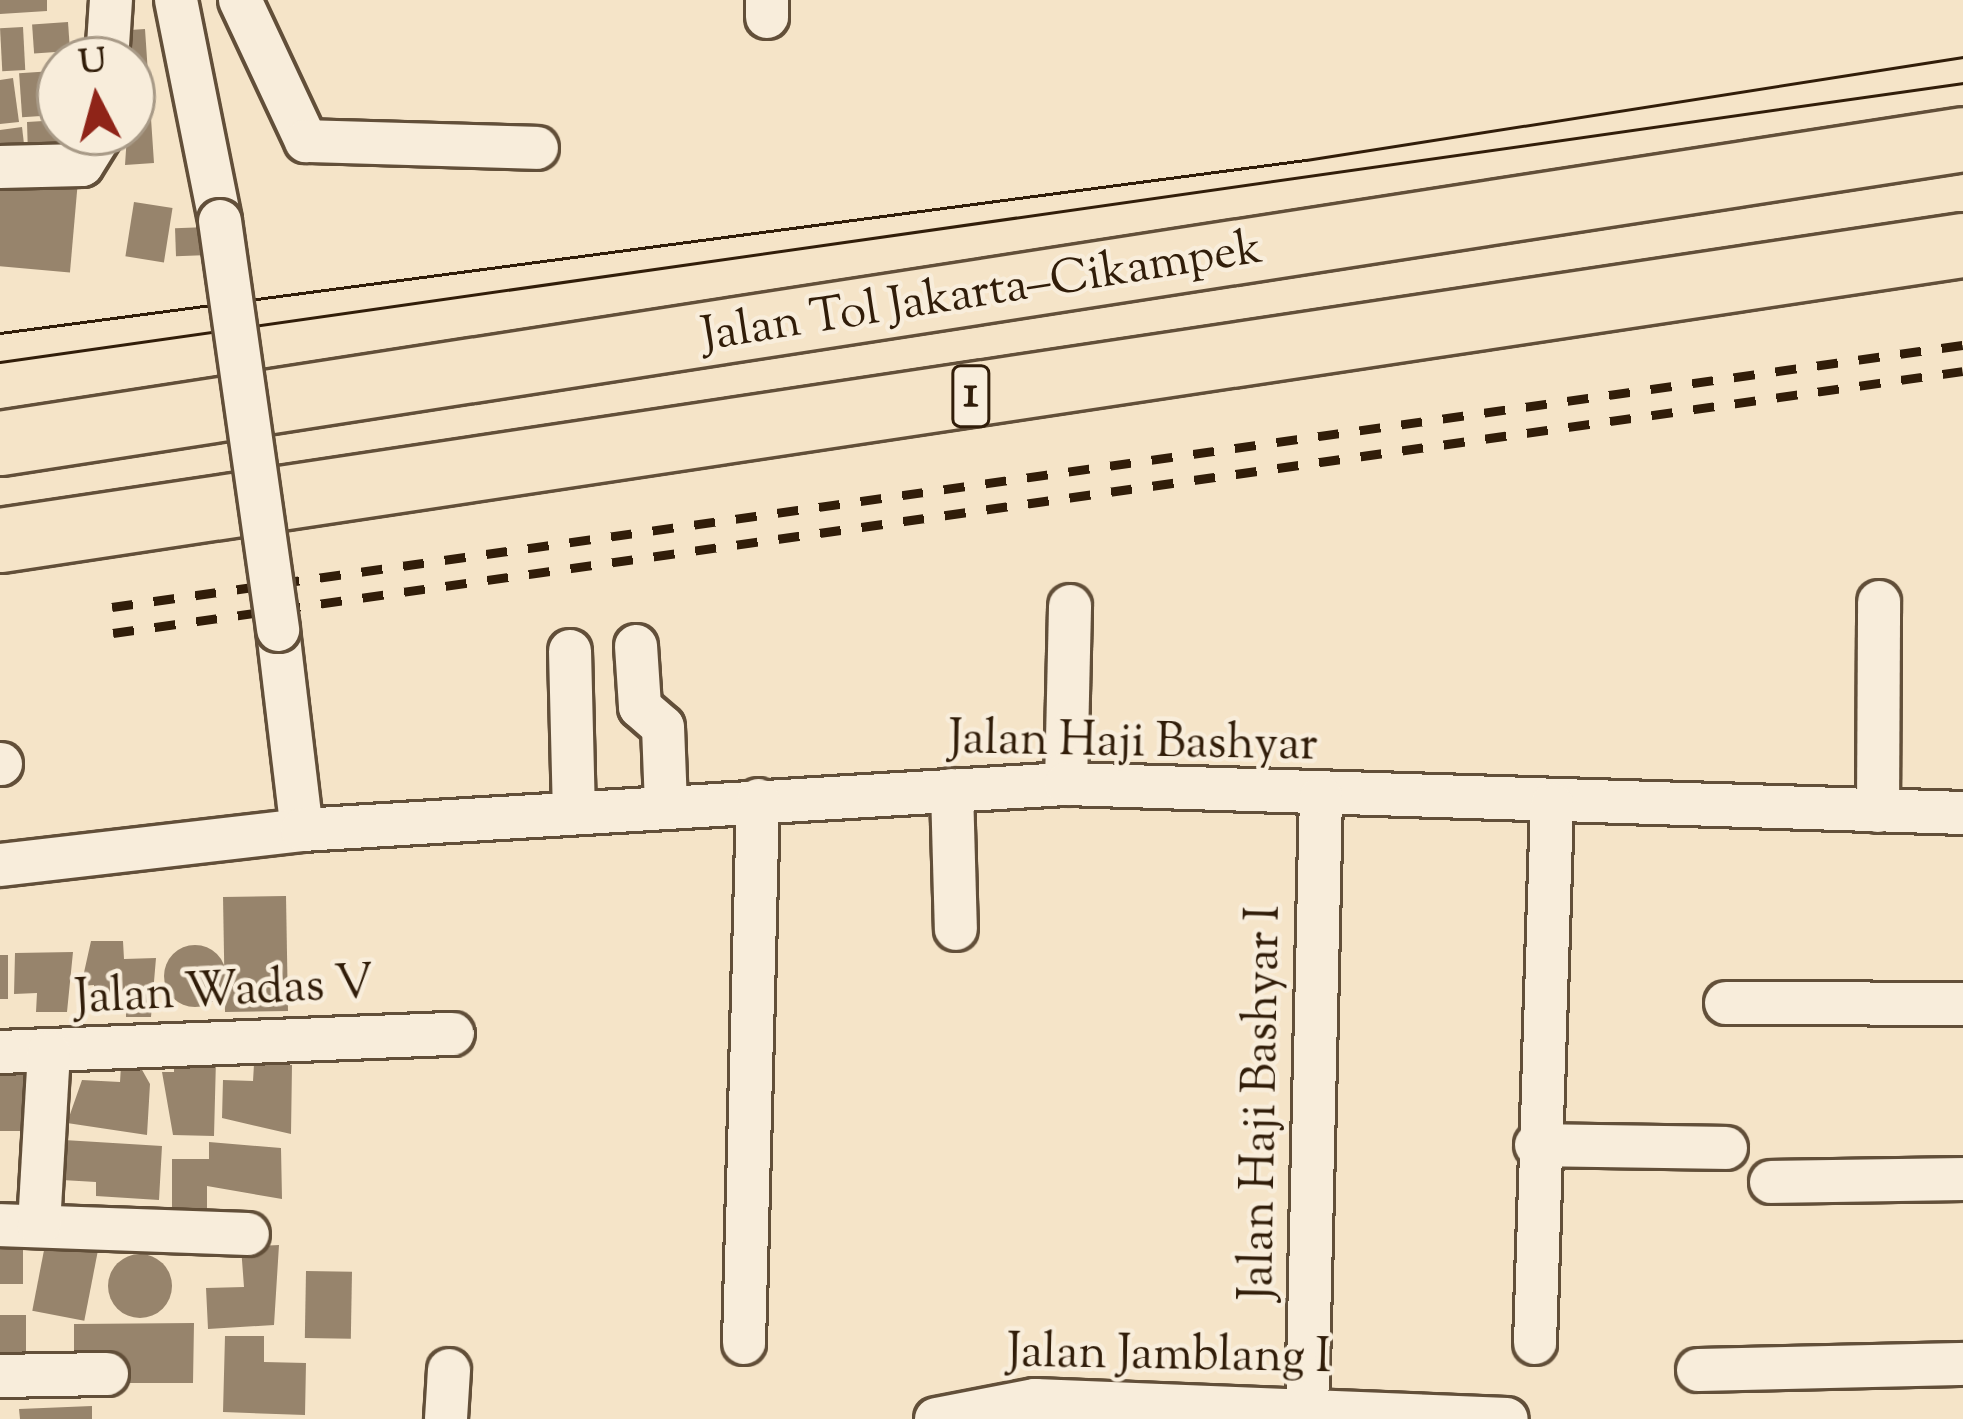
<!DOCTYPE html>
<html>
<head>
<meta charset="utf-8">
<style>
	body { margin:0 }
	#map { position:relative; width:1963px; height:1419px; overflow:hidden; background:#f5e4c8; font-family:"Sorts Mill Goudy",serif }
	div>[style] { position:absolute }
	.building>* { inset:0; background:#97846c; transform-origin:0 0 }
	.round { border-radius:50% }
	.roads { filter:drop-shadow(3px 0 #624f39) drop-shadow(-3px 0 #624f39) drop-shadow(0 3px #624f39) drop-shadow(0 -3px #624f39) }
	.minor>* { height:42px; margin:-21px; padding:0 21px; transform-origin:21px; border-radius:21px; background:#f8eddb }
	.highway>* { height:63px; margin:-31.5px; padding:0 31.5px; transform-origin:31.5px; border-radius:31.5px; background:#f5e4c8 }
	.tram>* { height:3px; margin:-1.5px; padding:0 1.5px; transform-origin:1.5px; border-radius:1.5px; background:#311d09 }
	.rail>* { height:9px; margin-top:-4.5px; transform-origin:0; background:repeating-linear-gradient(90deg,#311d09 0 21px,transparent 0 42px) }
	.bridges { filter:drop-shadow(3px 0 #624f39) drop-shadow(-3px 0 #624f39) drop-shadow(0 3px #624f39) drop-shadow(0 -3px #624f39) }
	.minor-bridge>* { height:42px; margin:-21px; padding:0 21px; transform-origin:21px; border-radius:21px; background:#f8eddb }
	span { translate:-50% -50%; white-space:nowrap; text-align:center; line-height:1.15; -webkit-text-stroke:9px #f8eddb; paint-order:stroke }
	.shield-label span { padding:3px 9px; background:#f8eddb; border:3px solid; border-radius:9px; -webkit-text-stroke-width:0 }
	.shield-label { font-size:45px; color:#311d09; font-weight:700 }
	.street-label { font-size:48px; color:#311d09 }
	.north { position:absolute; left:36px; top:36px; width:120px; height:120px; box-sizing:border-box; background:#f8eddb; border:3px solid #a89a87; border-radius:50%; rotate:354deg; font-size:33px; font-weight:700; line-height:48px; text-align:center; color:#311d09 }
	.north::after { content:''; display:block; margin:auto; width:42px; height:54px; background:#8f2418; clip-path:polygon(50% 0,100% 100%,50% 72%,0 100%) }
</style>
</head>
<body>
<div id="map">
	<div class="building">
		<i style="clip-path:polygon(0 0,47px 0,47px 11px,0 14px)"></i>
		<i style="left:68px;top:22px;width:29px;height:36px;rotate:86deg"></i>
		<i style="left:23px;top:27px;width:43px;height:23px;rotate:87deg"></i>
		<i style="clip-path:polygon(145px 29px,154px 163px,125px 165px,132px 60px,117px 60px,115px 31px)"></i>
		<i style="left:53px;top:71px;width:44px;height:34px;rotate:86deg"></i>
		<i style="clip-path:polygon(13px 78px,19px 122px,0 124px,0 80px)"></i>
		<i style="clip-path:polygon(60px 120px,60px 132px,88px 132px,89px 152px,28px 155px,27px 122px)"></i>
		<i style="clip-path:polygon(22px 127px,24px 144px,0 146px,0 130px)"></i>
		<i style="left:0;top:177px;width:78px;height:89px;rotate:5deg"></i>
		<i style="left:134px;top:202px;width:39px;height:55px;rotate:9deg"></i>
		<i style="left:208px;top:227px;width:28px;height:33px;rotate:88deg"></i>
		<i style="left:286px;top:896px;width:115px;height:63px;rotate:89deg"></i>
		<i style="clip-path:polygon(91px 941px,123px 941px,124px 959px,156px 958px,151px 1017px,126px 1017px,126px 985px,118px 1011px,94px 1012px,94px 985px,81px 986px)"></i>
		<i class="round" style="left:164px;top:945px;width:62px;height:62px"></i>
		<i style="clip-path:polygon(73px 952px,67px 1012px,36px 1012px,37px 993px,14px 994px,15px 953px)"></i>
		<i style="left:0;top:955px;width:8px;height:44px"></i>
		<i style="clip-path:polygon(174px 1058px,216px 1059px,214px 1136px,173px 1135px,162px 1072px,174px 1072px)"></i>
		<i style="left:0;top:1061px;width:40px;height:70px"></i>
		<i style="clip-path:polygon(254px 1064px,292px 1065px,291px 1134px,222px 1118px,223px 1080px,253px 1081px)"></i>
		<i style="clip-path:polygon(121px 1066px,141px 1068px,150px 1084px,147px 1135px,67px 1123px,82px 1080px,120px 1082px)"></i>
		<i style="clip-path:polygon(64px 1140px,162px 1146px,159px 1200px,96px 1196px,96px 1182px,62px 1180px)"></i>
		<i style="clip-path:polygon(209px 1142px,281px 1148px,282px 1199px,207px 1186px,207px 1209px,172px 1209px,172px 1159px,209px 1159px)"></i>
		<i style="left:0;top:1239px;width:23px;height:45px"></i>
		<i style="left:46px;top:1240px;width:53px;height:72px;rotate:11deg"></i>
		<i style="clip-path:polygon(279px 1245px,274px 1325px,208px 1329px,206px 1288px,244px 1287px,241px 1247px)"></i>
		<i class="round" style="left:108px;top:1254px;width:64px;height:64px"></i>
		<i style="left:306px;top:1271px;width:46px;height:67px;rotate:1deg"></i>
		<i style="left:0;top:1315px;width:26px;height:46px"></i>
		<i style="clip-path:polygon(194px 1323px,193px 1383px,122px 1383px,122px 1358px,74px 1358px,74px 1324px)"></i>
		<i style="clip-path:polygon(225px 1336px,264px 1336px,264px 1362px,306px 1363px,305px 1415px,223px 1412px)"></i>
		<i style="clip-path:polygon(92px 1406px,92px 1419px,20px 1419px,19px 1409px)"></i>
	</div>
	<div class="roads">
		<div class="minor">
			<i style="left:176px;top:0;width:225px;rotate:78.7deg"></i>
			<i style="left:240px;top:0;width:156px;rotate:64.9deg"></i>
			<i style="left:306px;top:141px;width:231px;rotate:1.7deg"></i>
			<i style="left:767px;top:17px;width:17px;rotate:-90deg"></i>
			<i style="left:107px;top:60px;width:60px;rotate:-86.2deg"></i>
			<i style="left:0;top:167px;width:82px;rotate:-1.4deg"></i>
			<i style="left:82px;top:165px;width:39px;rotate:-58deg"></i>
			<i style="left:278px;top:630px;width:201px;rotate:83.2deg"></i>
			<i style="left:636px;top:646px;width:61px;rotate:86.2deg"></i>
			<i style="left:640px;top:707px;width:30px;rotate:41deg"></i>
			<i style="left:663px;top:727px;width:79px;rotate:87.8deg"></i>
			<i style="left:570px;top:651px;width:161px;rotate:88.6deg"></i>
			<i style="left:0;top:764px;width:1px"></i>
			<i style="left:1066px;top:784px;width:178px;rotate:-88.7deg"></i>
			<i style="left:952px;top:790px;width:139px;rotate:88.4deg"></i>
			<i style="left:1878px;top:811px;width:209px;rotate:-89.7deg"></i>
			<i style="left:0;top:865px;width:304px;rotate:-6.6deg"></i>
			<i style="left:302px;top:830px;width:765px;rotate:-3.45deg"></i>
			<i style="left:1066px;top:784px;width:897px;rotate:1.85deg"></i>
			<i style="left:1726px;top:1003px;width:237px;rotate:0.2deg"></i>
			<i style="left:0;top:1052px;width:453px;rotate:-2.3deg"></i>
			<i style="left:1536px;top:1145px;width:190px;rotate:0.9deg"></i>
			<i style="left:1771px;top:1182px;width:192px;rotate:-0.9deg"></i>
			<i style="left:0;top:1225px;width:248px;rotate:2.1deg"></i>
			<i style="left:39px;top:1225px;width:173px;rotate:-86.7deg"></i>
			<i style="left:744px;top:1343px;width:543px;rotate:-88.52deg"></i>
			<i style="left:1535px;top:1343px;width:539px;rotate:-88.19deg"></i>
			<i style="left:1698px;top:1370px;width:265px;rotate:-1.3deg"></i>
			<i style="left:0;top:1376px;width:107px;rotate:-1.1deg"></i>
			<i style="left:1307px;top:1412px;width:615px;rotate:-88.7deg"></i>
			<i style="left:446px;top:1419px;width:49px;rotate:-86.5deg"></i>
			<i style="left:936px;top:1419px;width:101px;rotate:-10.9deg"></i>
			<i style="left:1035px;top:1400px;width:472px;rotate:2.3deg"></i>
		</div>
		<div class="highway">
			<i style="left:0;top:443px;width:1986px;rotate:-8.8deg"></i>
			<i style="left:0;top:540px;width:1985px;rotate:-8.55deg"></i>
		</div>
	</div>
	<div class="tram">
		<i style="left:0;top:333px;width:1317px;rotate:-7.55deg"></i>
		<i style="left:1306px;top:160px;width:665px;rotate:-8.91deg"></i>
		<i style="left:0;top:362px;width:1983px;rotate:-8.09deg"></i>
	</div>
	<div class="rail">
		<i style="left:112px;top:607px;width:1869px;rotate:-8.06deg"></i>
		<i style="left:113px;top:633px;width:1868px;rotate:-8.06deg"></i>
	</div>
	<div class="bridges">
		<div class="minor-bridge">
			<i style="left:220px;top:221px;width:413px;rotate:81.9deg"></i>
		</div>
	</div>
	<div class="shield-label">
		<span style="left:971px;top:396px">1</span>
	</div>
	<div class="street-label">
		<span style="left:982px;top:294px;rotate:-9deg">Jalan Tol Jakarta–Cikampek</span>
		<span style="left:1133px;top:744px;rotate:1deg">Jalan Haji Bashyar</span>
		<span style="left:224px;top:993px;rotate:-3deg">Jalan Wadas V</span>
		<span style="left:1263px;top:1103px;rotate:-89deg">Jalan Haji Bashyar I</span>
		<span style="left:1169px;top:1357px;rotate:1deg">Jalan Jamblang I</span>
	</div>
	<div class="north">U</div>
</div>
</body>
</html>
